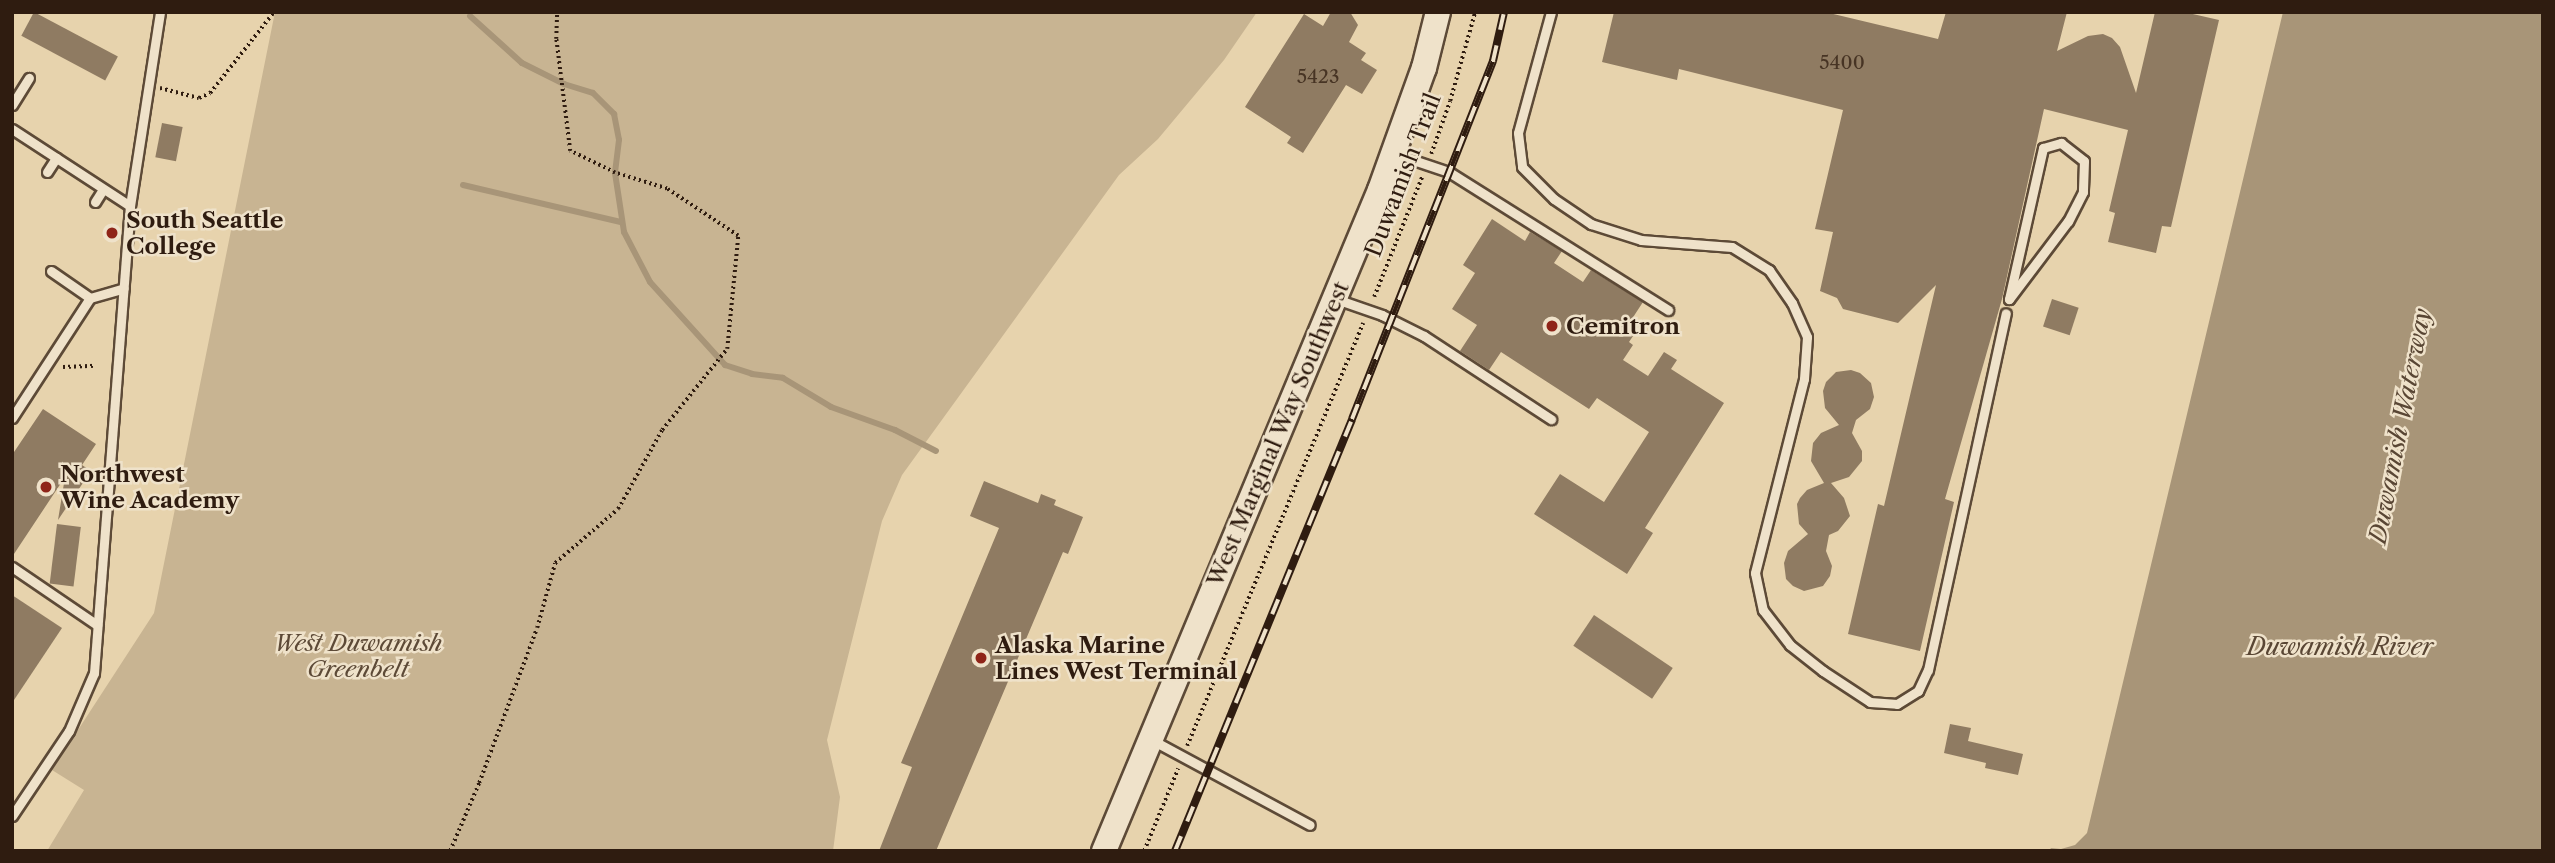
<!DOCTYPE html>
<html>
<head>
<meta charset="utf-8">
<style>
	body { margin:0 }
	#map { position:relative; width:2555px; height:863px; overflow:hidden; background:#e7d3ad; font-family:"Libre Caslon Text",serif }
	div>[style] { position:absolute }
	.green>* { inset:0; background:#c8b492 }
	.water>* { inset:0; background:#a89578 }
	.stream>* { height:6px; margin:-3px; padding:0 3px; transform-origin:3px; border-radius:3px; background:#a89578 }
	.building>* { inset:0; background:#8f7b62; transform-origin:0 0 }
	.path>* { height:3.5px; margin-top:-1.75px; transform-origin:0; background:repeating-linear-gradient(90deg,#2f1c10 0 2px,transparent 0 5.5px) }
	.roads { filter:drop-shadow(2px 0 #5d4a37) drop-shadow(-2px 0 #5d4a37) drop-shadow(0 2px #5d4a37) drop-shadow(0 -2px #5d4a37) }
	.lane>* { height:9px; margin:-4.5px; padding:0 4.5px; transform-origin:4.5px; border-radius:4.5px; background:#efe2ca }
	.secondary>* { height:24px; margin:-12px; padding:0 12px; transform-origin:12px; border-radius:12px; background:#efe2ca }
	.rail>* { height:8px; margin-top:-4px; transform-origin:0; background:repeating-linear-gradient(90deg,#efe2ca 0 16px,#2f1c10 0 32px); box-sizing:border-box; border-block:2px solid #2f1c10 }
	.dots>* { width:19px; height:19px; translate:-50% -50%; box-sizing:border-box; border:4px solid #efe2ca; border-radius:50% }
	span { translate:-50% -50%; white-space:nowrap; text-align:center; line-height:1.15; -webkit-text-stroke:5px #efe2ca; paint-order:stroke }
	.number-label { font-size:19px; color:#473424 }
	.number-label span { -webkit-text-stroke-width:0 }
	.street-label { font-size:23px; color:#2f1c10 }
	.poi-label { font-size:23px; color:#2f1c10; font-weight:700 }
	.left { translate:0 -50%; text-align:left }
	.park-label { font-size:23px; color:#5d4a37; font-style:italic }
	.water-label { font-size:24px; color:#594634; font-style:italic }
	.frame { position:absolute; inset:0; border:14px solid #2f1c10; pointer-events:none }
</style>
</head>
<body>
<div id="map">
	<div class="green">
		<i style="clip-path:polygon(275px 12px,1257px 12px,1224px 60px,1158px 139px,1119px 175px,902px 475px,882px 521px,827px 740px,840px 797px,833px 851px,47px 851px,84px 790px,52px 770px,154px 613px)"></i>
	</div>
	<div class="water">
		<i style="clip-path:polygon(2283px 12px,2543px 12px,2543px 851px,2054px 851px,2050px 848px,2061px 849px,2075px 845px,2087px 833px)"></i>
	</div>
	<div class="stream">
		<i style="left:470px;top:16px;width:70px;rotate:42.1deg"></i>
		<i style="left:522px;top:63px;width:47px;rotate:26.6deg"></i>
		<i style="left:564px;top:84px;width:30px;rotate:17deg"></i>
		<i style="left:593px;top:93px;width:30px;rotate:45deg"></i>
		<i style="left:614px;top:114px;width:26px;rotate:79deg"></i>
		<i style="left:619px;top:140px;width:33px;rotate:97deg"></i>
		<i style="left:615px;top:173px;width:60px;rotate:81.3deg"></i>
		<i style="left:624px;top:232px;width:56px;rotate:62.5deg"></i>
		<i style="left:650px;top:282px;width:112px;rotate:47.9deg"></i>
		<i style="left:725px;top:365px;width:28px;rotate:18deg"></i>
		<i style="left:752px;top:374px;width:31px;rotate:7deg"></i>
		<i style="left:783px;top:378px;width:56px;rotate:31.1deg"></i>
		<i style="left:831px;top:407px;width:68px;rotate:19.8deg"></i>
		<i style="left:895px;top:430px;width:46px;rotate:27.1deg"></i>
		<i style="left:463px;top:185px;width:162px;rotate:13.2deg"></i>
	</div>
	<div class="building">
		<i style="left:34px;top:12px;width:95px;height:27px;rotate:28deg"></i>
		<i style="clip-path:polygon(1331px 12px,1350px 12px,1358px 25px,1349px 42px,1366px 53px,1361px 60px,1377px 70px,1362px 94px,1346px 85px,1303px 153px,1287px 143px,1291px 137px,1245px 107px,1304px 14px,1323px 26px)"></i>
		<i style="clip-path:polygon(1614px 12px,1825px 12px,1938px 39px,1946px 12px,2067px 12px,2057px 51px,2088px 36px,2103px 34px,2112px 38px,2120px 47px,2136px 93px,2155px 12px,2184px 12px,2219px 20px,2171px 227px,2162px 226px,2156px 253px,2108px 242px,2115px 213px,2109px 211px,2128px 130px,2044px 109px,2002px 299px,1945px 499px,1954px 502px,1920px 651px,1848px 634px,1878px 504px,1884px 506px,1936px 285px,1898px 323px,1843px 309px,1837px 298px,1820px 291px,1833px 232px,1815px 229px,1843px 110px,1679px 69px,1677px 80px,1602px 62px)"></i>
		<i style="left:162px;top:123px;width:21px;height:35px;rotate:11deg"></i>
		<i style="clip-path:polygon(1492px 219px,1525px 241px,1530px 232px,1562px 251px,1554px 263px,1583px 282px,1591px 270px,1643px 302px,1626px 328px,1635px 333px,1629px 342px,1633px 345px,1623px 360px,1648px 376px,1664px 352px,1677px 360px,1671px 369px,1724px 403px,1645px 528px,1653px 533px,1627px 574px,1534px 514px,1560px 474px,1604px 502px,1649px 432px,1597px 398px,1589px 409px,1501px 352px,1489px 370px,1460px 351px,1477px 325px,1452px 309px,1475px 273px,1463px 265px)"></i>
		<i style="left:2052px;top:299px;width:28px;height:29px;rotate:18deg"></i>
		<i style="clip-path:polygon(1851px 370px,1860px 373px,1871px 383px,1874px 397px,1870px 409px,1856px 420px,1852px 433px,1862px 451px,1862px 461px,1849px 477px,1831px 483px,1844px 498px,1850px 516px,1838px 531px,1829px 535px,1826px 551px,1832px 566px,1830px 576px,1823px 586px,1804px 591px,1793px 586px,1786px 579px,1784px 563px,1788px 551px,1808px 534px,1799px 524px,1797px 504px,1800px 498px,1807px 490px,1824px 483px,1811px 461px,1813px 443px,1821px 433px,1839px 425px,1825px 408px,1823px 391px,1826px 382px,1836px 372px)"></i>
		<i style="clip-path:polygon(43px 409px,96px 444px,82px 465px,91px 471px,58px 520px,65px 477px,12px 557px,12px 455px)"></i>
		<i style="clip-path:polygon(984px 481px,1038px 503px,1041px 494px,1056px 500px,1054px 505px,1083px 517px,1068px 554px,1063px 552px,936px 851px,879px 851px,912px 767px,901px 763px,999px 528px,970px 516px)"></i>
		<i style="left:57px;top:524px;width:24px;height:60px;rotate:7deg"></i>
		<i style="clip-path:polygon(12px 595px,62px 628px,12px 703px)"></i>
		<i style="left:1594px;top:615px;width:95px;height:37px;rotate:34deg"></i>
		<i style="clip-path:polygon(1950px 724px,1971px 728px,1968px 741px,2023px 754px,2018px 775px,1985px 768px,1986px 763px,1944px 753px)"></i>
	</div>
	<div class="path">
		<i style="left:160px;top:88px;width:40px;rotate:14.4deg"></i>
		<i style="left:199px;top:98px;width:12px;rotate:-24deg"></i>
		<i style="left:210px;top:93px;width:103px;rotate:-51.7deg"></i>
		<i style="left:1431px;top:154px;width:56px;rotate:-70.3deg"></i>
		<i style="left:1450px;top:101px;width:92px;rotate:-74.3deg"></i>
		<i style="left:1374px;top:297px;width:129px;rotate:-68.2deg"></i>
		<i style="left:63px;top:367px;width:33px;rotate:-2deg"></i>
		<i style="left:1187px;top:746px;width:458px;rotate:-67.4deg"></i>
		<i style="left:450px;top:851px;width:74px;rotate:-66.9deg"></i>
		<i style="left:479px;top:783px;width:165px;rotate:-69.5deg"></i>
		<i style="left:537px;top:628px;width:67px;rotate:-74.5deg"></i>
		<i style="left:555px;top:563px;width:83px;rotate:-40.6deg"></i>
		<i style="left:618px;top:509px;width:90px;rotate:-60.9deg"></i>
		<i style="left:662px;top:430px;width:104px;rotate:-51.3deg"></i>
		<i style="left:727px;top:349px;width:114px;rotate:-84.4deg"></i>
		<i style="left:738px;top:236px;width:85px;rotate:-146.5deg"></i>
		<i style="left:667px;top:189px;width:54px;rotate:-162.9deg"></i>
		<i style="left:615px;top:173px;width:50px;rotate:-153.9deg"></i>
		<i style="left:570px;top:151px;width:113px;rotate:-97.1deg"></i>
		<i style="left:556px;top:39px;width:27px;rotate:-88deg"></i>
		<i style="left:1144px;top:851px;width:89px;rotate:-67.5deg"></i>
	</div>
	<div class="roads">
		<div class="lane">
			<i style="left:1551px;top:12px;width:125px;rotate:105.3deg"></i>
			<i style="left:1518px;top:133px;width:34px;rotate:83deg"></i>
			<i style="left:1522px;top:167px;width:45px;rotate:45deg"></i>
			<i style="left:1554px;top:199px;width:45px;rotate:34deg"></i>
			<i style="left:1591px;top:224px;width:52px;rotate:17.7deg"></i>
			<i style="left:1641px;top:240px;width:91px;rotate:4.4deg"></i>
			<i style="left:1732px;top:247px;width:44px;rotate:31.9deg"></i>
			<i style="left:1769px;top:270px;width:40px;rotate:55.1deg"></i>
			<i style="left:1792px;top:303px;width:37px;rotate:66deg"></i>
			<i style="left:1807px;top:337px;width:42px;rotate:94.1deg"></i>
			<i style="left:1804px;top:379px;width:200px;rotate:104.2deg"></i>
			<i style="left:1755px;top:573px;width:38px;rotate:78deg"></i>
			<i style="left:1763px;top:610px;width:44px;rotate:52.4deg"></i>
			<i style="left:1790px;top:645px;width:42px;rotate:38.2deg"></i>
			<i style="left:1823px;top:671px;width:56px;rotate:33.4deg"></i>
			<i style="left:1870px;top:702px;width:27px;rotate:4deg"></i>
			<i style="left:1897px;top:704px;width:25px;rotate:-32deg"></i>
			<i style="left:1918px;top:691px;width:23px;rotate:-65deg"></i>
			<i style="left:1928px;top:670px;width:365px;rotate:-77.7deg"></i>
			<i style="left:12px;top:105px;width:32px;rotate:-58deg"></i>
			<i style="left:12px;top:129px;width:141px;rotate:33.1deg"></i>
			<i style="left:2061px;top:143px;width:29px;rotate:38deg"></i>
			<i style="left:2084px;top:161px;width:31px;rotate:92deg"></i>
			<i style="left:2083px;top:192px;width:33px;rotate:117deg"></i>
			<i style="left:2068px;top:221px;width:98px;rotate:127.1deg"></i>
			<i style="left:2009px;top:299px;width:155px;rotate:-77.3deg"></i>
			<i style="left:2043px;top:148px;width:19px;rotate:-16deg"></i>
			<i style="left:1395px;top:154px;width:57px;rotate:18.4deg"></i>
			<i style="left:1449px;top:172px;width:259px;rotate:32.2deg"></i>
			<i style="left:47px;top:172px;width:17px;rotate:-57deg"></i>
			<i style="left:95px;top:202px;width:15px;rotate:-58deg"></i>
			<i style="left:51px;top:271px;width:47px;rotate:34.7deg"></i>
			<i style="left:1336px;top:299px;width:49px;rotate:19.2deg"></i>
			<i style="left:1382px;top:315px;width:47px;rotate:26.6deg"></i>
			<i style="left:1424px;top:336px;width:152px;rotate:33.2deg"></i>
			<i style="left:12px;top:418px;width:143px;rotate:-57deg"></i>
			<i style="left:90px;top:298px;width:35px;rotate:-16deg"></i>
			<i style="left:12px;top:567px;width:103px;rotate:34.3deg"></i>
			<i style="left:1152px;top:740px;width:179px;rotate:28.3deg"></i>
			<i style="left:12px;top:816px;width:102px;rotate:-56.2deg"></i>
			<i style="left:69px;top:731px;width:63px;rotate:-66.7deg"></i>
			<i style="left:94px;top:673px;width:468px;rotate:-85.6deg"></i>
			<i style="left:130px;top:206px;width:196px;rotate:-81.2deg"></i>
		</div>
		<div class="secondary">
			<i style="left:1104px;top:851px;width:716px;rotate:-67.34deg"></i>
			<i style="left:1380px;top:190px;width:130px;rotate:-70.2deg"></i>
			<i style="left:1424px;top:68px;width:58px;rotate:-76deg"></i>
		</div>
	</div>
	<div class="rail">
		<i style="left:1175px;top:851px;width:467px;rotate:-67.7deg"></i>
		<i style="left:1352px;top:419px;width:385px;rotate:-68.5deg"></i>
		<i style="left:1493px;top:61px;width:50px;rotate:-77.3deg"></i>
	</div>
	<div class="dots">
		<i style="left:112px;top:233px;background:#8f2418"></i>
		<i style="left:1552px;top:326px;background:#8f2418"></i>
		<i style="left:46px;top:487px;background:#8f2418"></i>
		<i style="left:981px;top:658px;background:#8f2418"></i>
	</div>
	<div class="number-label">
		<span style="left:1842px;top:63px">5400</span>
		<span style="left:1318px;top:77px">5423</span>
	</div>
	<div class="street-label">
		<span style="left:1403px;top:175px;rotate:-69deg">Duwamish Trail</span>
		<span style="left:1278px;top:434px;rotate:-67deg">West Marginal Way Southwest</span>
	</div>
	<div class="poi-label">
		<span class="left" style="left:126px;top:233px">South Seattle<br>College</span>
		<span class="left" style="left:1566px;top:326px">Cemitron</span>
		<span class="left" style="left:60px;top:487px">Northwest<br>Wine Academy</span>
		<span class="left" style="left:995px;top:658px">Alaska Marine<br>Lines West Terminal</span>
	</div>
	<div class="park-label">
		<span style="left:358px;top:656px">West Duwamish<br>Greenbelt</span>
	</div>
	<div class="water-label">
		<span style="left:2400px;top:426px;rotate:-79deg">Duwamish Waterway</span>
		<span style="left:2340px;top:647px">Duwamish River</span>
	</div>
	<div class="frame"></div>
</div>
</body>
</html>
